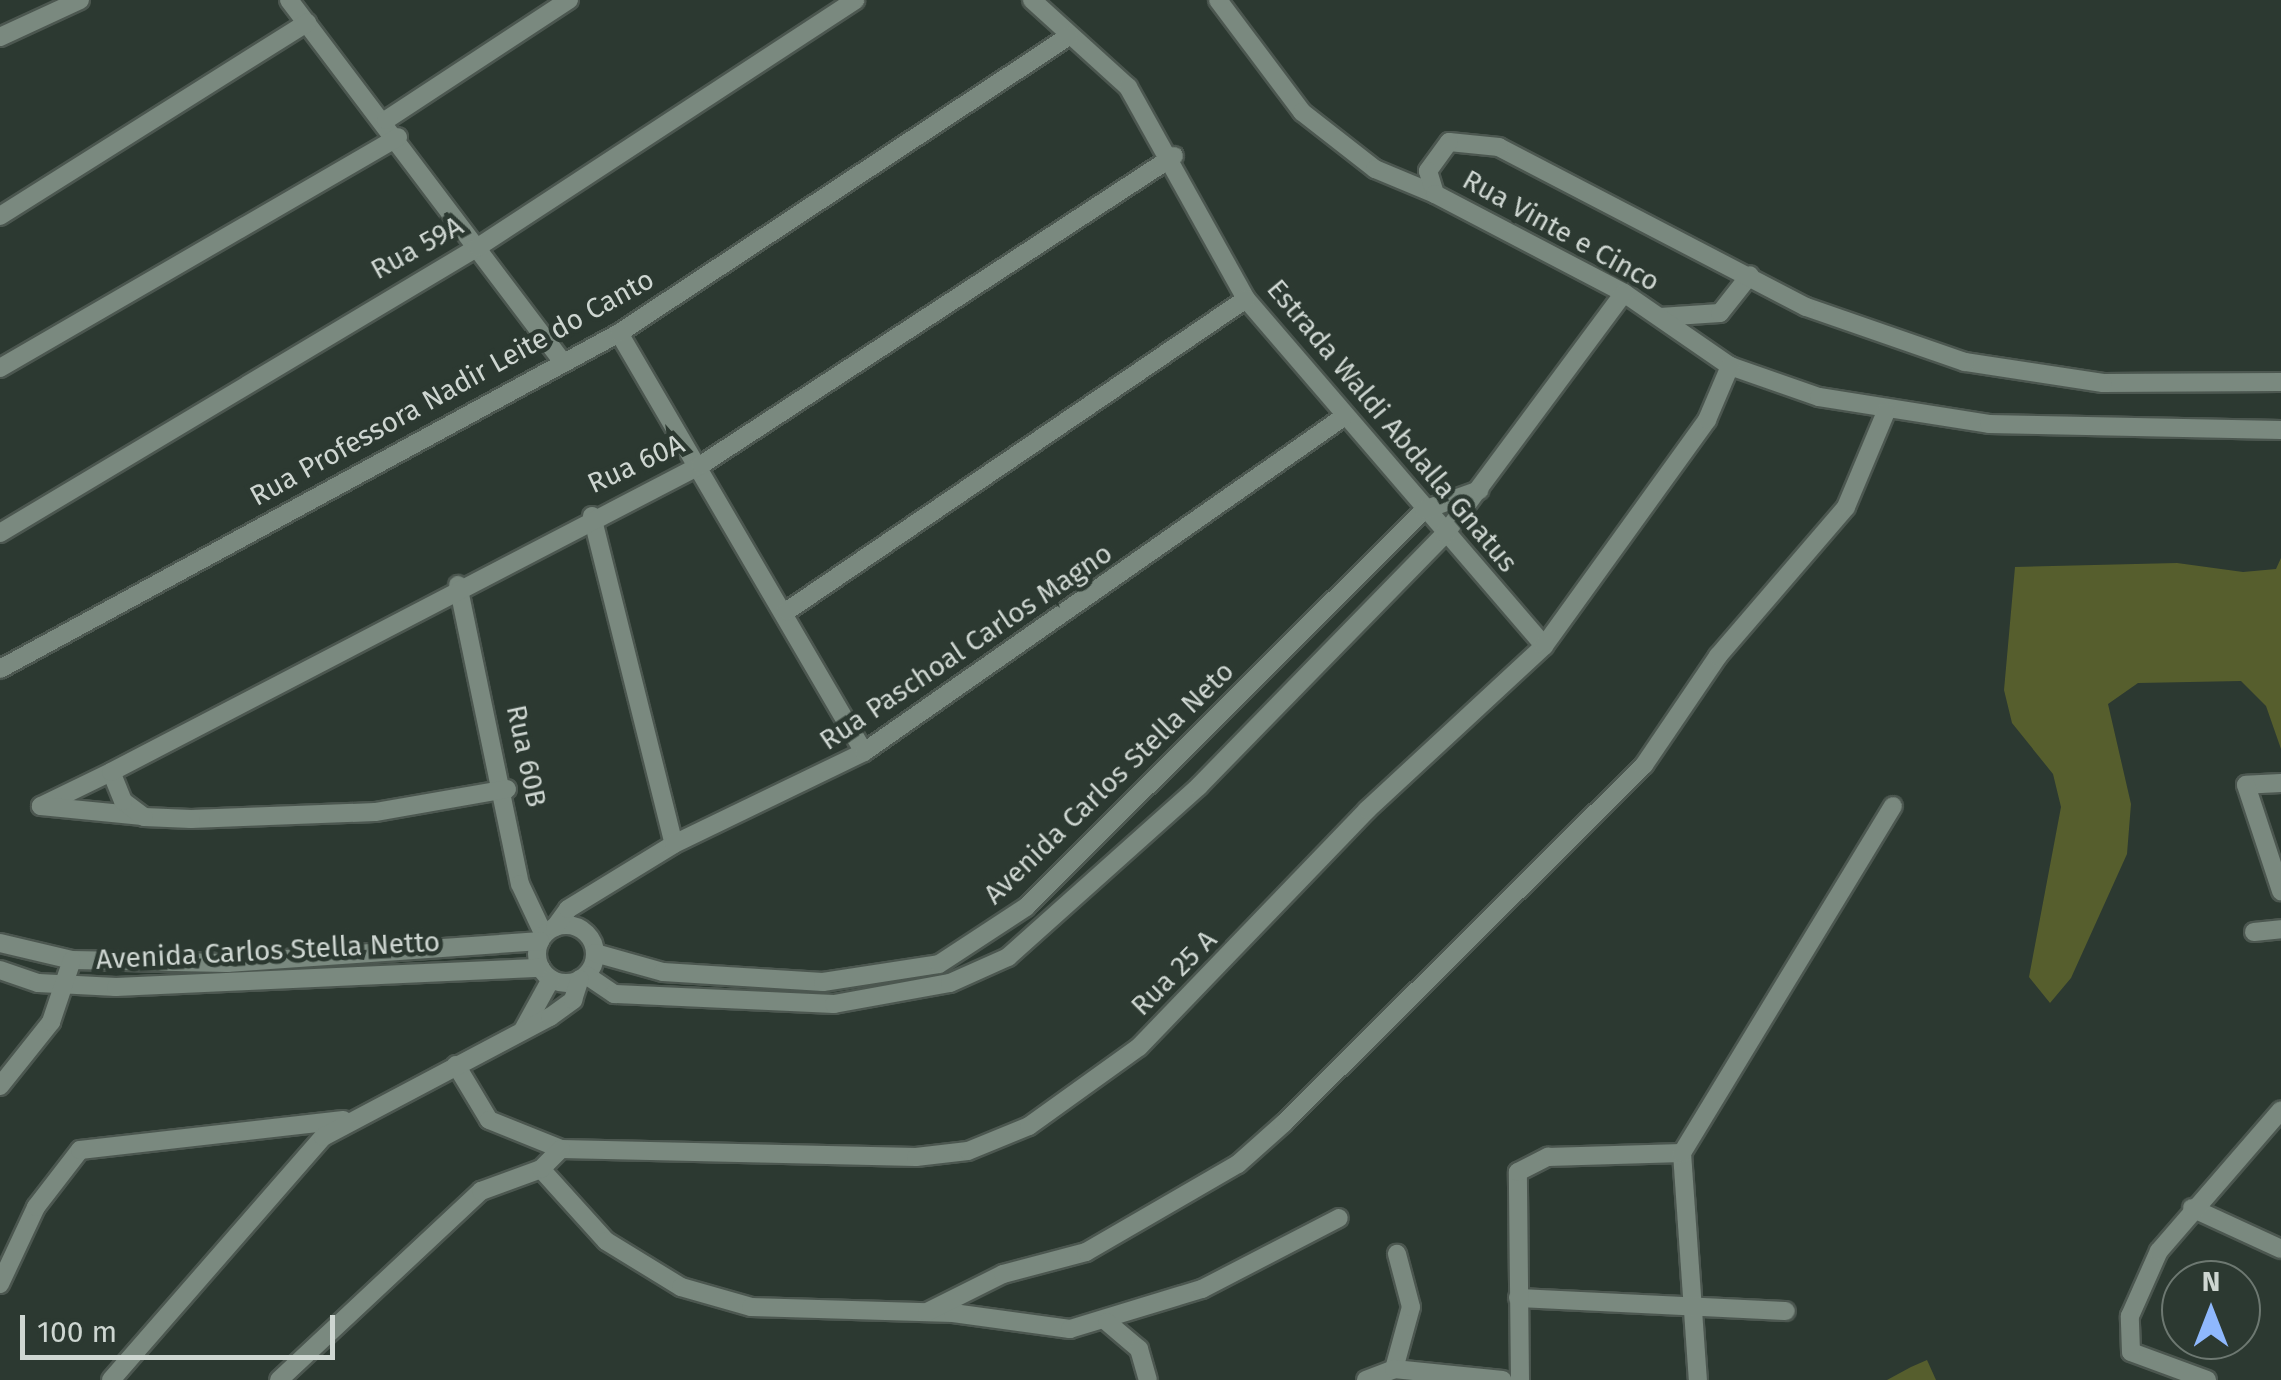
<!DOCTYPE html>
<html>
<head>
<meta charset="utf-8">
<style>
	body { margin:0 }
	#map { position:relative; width:2281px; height:1380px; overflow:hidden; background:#2c3931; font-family:"Fira Sans",sans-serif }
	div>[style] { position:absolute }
	.green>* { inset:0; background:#565e2d }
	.roads { filter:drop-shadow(2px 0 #4c5750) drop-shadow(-2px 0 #4c5750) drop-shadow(0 2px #4c5750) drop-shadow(0 -2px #4c5750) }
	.minor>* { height:18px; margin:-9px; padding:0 9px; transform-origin:9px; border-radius:9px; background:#7a897f }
	.minor>.ring { margin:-9px; padding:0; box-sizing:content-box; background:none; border:18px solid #7a897f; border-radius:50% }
	span { translate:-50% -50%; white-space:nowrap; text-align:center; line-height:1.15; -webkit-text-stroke:9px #2c3931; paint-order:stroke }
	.street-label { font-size:28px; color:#ced6d1 }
	.north { position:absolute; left:2161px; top:1260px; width:100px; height:100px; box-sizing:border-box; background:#2c3931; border:2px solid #6d7871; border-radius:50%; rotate:0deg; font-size:28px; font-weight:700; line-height:40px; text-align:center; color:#ced6d1 }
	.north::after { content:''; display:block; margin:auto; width:35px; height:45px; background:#8fb8fd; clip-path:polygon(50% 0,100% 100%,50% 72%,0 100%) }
	.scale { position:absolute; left:20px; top:1315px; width:315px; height:45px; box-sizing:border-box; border:5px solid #ced6d1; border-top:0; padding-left:12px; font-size:30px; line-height:35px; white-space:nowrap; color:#ced6d1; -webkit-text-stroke:8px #2c3931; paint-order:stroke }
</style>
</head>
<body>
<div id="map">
	<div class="green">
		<i style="clip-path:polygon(2281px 558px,2281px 749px,2266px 706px,2241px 681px,2138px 683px,2108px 704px,2131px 804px,2127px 854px,2071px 978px,2050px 1003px,2029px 977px,2061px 807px,2053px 774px,2012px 723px,2004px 690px,2015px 567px,2177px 563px,2243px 572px,2276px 569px)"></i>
		<i style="clip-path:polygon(1927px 1360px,1936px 1380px,1887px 1380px,1911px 1367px)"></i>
	</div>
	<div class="roads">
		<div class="minor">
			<i style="left:289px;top:0;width:454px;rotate:52.9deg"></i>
			<i style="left:1032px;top:0;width:130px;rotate:42.2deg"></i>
			<i style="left:1128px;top:87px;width:243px;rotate:60.9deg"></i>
			<i style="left:1246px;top:299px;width:457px;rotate:49.3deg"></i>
			<i style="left:1218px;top:0;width:140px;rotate:53.1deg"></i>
			<i style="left:1302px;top:112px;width:93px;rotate:38deg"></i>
			<i style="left:1375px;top:169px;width:65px;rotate:22.6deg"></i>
			<i style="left:0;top:37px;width:88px;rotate:-24.8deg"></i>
			<i style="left:386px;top:120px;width:219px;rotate:-33.3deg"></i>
			<i style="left:0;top:216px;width:363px;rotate:-32.2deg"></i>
			<i style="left:1660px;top:317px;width:60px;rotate:-3.8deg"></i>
			<i style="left:1720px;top:313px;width:48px;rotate:-51.7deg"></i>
			<i style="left:619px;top:333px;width:485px;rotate:59.7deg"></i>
			<i style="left:0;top:368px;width:460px;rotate:-30.1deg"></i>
			<i style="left:2281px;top:382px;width:178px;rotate:179.7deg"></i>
			<i style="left:2103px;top:383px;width:140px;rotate:-171.3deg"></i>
			<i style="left:1965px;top:362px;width:168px;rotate:-160.9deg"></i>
			<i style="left:1806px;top:307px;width:346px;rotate:-152.5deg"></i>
			<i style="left:1499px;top:147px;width:50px;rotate:-174.3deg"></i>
			<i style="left:1449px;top:142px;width:36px;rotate:126deg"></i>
			<i style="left:1428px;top:171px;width:24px;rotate:73deg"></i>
			<i style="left:1435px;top:194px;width:213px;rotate:27.6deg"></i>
			<i style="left:1624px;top:293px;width:129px;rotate:34.6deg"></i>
			<i style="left:1730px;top:366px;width:94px;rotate:19.2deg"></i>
			<i style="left:1819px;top:397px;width:172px;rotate:9deg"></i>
			<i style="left:1989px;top:424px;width:292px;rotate:1.2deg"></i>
			<i style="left:592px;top:516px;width:338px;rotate:76deg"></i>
			<i style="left:0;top:533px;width:557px;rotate:-30.89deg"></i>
			<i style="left:478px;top:247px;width:451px;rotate:-33.2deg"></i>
			<i style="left:458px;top:585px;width:305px;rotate:78.3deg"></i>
			<i style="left:520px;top:884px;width:56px;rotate:64.8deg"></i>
			<i style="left:787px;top:611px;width:555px;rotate:-34.21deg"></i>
			<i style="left:0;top:669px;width:704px;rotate:-28.49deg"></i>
			<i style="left:619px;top:333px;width:539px;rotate:-33.42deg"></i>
			<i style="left:111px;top:772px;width:78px;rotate:154.1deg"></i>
			<i style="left:41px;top:806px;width:102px;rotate:5.6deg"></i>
			<i style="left:2281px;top:783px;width:35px;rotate:177deg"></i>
			<i style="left:2246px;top:785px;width:112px;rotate:71.7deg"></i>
			<i style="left:507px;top:789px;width:134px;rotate:170.1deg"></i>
			<i style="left:375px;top:812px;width:184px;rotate:177.8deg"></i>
			<i style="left:191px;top:819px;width:47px;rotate:-177.6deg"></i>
			<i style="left:144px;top:817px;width:26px;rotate:-143deg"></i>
			<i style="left:123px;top:801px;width:31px;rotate:-112deg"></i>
			<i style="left:111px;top:772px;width:665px;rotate:-27.49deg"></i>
			<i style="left:701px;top:465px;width:565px;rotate:-33.16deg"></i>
			<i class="ring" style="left:537px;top:925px;width:40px;height:40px"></i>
			<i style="left:555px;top:927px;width:22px;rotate:-54deg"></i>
			<i style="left:568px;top:909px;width:124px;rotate:-31.5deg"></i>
			<i style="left:674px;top:844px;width:211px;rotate:-25.8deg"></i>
			<i style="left:864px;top:752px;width:587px;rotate:-34.94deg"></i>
			<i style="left:2254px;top:932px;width:27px;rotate:-6deg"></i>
			<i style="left:0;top:943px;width:74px;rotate:13.3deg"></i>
			<i style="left:72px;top:960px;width:155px;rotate:1.1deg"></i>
			<i style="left:227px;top:963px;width:314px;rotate:-4deg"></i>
			<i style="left:595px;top:953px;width:71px;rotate:15.6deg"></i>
			<i style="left:663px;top:972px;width:160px;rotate:3.6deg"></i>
			<i style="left:823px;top:982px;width:117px;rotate:-8.8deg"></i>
			<i style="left:939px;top:964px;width:104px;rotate:-33.2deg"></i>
			<i style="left:1026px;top:907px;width:562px;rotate:-44.93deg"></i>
			<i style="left:1424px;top:510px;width:59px;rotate:-19.7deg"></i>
			<i style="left:0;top:970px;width:40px;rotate:18.9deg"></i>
			<i style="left:38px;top:983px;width:78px;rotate:2.9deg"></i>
			<i style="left:116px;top:987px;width:425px;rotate:-2.6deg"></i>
			<i style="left:586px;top:975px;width:34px;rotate:34deg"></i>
			<i style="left:614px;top:994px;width:220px;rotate:2.6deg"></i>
			<i style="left:834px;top:1004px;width:118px;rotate:-10.3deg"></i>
			<i style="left:950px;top:983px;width:64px;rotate:-24.1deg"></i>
			<i style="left:1008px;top:957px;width:256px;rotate:-41.8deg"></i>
			<i style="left:1199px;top:786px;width:352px;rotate:-45.7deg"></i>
			<i style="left:1445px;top:534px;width:300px;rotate:-53.4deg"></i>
			<i style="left:523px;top:1030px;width:58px;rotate:-61.2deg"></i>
			<i style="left:456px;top:1065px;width:64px;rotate:59deg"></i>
			<i style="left:489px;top:1120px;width:78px;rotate:21.9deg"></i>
			<i style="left:561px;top:1149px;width:355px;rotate:1.3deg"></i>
			<i style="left:916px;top:1157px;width:52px;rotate:-6.6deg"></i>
			<i style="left:968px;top:1151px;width:66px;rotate:-22.3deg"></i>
			<i style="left:1029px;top:1126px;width:135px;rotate:-35.7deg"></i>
			<i style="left:1139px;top:1047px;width:329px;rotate:-46.1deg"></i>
			<i style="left:1367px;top:810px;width:241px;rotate:-42.8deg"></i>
			<i style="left:1544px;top:646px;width:279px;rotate:-54.2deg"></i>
			<i style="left:1707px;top:420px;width:59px;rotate:-66.9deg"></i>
			<i style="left:0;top:1086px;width:82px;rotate:-51.4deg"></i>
			<i style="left:51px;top:1022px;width:65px;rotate:-71.3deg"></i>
			<i style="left:1682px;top:1153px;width:228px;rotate:86deg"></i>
			<i style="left:541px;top:1169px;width:97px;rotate:47.9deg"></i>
			<i style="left:606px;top:1241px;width:88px;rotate:31.5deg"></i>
			<i style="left:681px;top:1287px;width:73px;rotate:15.9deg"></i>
			<i style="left:751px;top:1307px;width:202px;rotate:1.7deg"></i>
			<i style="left:953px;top:1313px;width:118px;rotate:7.8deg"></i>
			<i style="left:1070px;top:1329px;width:138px;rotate:-16.9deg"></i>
			<i style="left:1202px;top:1289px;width:154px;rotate:-27.4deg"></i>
			<i style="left:2192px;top:1208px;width:98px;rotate:24.7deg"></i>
			<i style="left:0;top:1284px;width:85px;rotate:-64.9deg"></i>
			<i style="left:36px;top:1207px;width:72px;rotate:-52.3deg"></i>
			<i style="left:80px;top:1150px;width:265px;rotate:-6.5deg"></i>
			<i style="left:1518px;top:1298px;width:268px;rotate:2.8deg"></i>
			<i style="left:927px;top:1312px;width:85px;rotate:-26.6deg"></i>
			<i style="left:1003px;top:1274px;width:86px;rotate:-14.8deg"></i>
			<i style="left:1086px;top:1252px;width:176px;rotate:-30.1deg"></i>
			<i style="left:1238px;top:1164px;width:62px;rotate:-41.7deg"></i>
			<i style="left:1284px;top:1123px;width:508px;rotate:-44.84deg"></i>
			<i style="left:1644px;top:765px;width:132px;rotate:-55.8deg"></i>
			<i style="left:1718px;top:656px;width:196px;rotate:-49.3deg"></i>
			<i style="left:1846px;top:507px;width:103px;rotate:-67.2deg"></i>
			<i style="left:1107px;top:1322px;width:42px;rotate:40.2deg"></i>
			<i style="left:1139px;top:1349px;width:32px;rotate:74deg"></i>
			<i style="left:1394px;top:1369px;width:64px;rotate:-74.7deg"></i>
			<i style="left:1411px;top:1307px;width:55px;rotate:-104.8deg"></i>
			<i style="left:111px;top:1380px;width:322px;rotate:-48.9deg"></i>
			<i style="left:323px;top:1137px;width:257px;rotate:-27.9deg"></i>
			<i style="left:550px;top:1017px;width:29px;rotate:-36deg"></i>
			<i style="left:573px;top:1000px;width:22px;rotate:-72deg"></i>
			<i style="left:279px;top:1380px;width:277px;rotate:-43.1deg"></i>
			<i style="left:481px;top:1191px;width:64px;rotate:-20.1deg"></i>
			<i style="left:541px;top:1169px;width:28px;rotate:-45deg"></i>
			<i style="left:1366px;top:1380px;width:30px;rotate:-21deg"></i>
			<i style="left:1394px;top:1369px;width:109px;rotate:5.8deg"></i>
			<i style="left:1520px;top:1380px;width:208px;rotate:-90.6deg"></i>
			<i style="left:1518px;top:1172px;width:34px;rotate:-27deg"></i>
			<i style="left:1548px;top:1157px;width:134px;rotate:-1.7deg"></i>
			<i style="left:1682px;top:1153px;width:406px;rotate:-58.7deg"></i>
			<i style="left:2207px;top:1380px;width:81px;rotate:-159.8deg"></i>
			<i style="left:2131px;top:1352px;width:36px;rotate:-92deg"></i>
			<i style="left:2130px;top:1316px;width:71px;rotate:-66deg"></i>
			<i style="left:2159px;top:1251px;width:186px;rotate:-49.1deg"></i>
		</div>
	</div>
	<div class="street-label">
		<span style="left:1561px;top:231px;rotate:29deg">Rua Vinte e Cinco</span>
		<span style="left:417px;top:248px;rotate:-29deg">Rua 59A</span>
		<span style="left:452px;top:388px;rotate:-29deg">Rua Professora Nadir Leite do Canto</span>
		<span style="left:1392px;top:426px;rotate:50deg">Estrada Waldi Abdalla Gnatus</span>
		<span style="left:636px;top:464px;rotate:-25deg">Rua 60A</span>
		<span style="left:966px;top:647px;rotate:-34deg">Rua Paschoal Carlos Magno</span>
		<span style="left:526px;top:756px;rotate:78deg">Rua 60B</span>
		<span style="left:1109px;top:783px;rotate:-44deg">Avenida Carlos Stella Neto</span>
		<span style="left:268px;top:951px;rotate:-3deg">Avenida Carlos Stella Netto</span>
		<span style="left:1174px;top:973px;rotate:-45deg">Rua 25 A</span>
	</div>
	<div class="north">N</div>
	<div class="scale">100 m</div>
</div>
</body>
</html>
